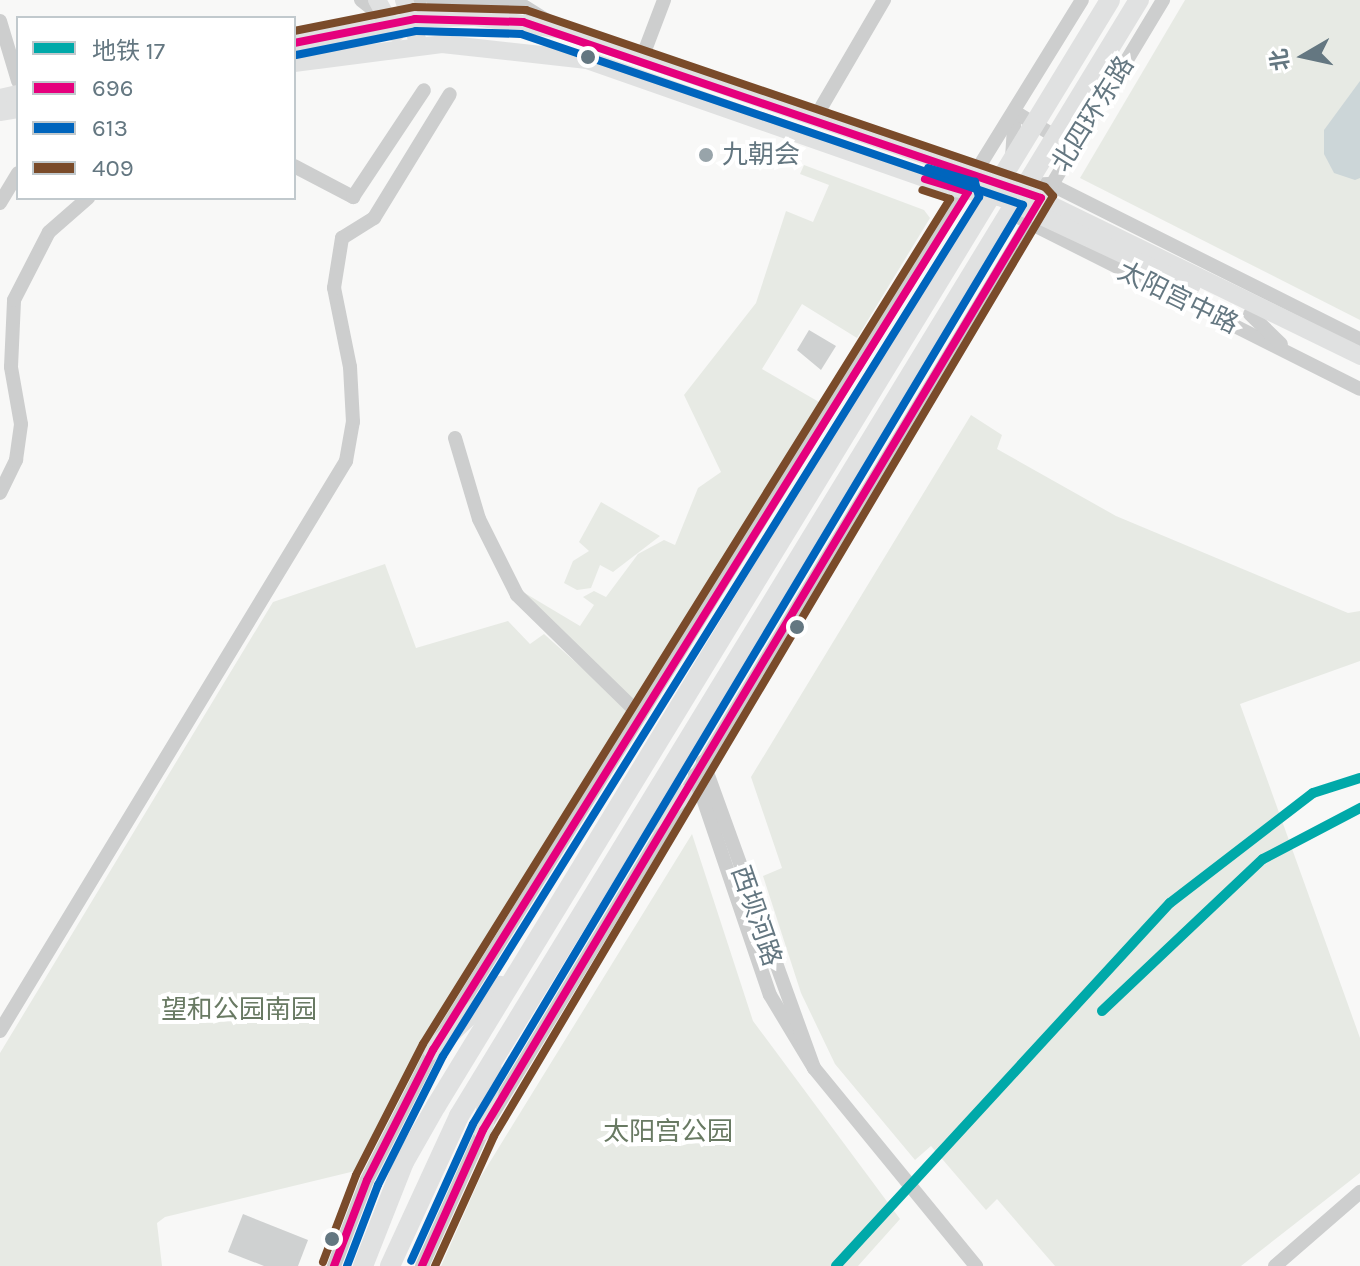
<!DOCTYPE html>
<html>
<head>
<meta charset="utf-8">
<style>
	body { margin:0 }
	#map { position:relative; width:1360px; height:1266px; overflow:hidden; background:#f8f8f7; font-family:Karla,"Noto Sans SC",sans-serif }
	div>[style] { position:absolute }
	.green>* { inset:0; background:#e7eae4 }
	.water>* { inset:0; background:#ccd6d8 }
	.building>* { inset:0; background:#cfd1d1 }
	.minor>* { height:14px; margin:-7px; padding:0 7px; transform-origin:7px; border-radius:7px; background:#cdcece }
	.major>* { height:18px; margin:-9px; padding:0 9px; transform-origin:9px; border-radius:9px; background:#e0e1e1 }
	.highway>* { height:20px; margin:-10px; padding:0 10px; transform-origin:10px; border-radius:10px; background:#e0e1e1 }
	.bus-1>* { height:8px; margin:-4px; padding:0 4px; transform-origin:4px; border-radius:4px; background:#e5007d }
	.bus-2>* { height:8px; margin:-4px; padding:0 4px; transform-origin:4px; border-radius:4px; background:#0065bd }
	.bus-3>* { height:8px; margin:-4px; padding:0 4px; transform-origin:4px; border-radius:4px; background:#7a4b2a }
	.metro-1>* { height:10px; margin:-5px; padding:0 5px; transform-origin:5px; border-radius:5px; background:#00a9a9 }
	.dots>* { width:22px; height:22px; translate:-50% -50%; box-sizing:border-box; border:4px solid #fff; border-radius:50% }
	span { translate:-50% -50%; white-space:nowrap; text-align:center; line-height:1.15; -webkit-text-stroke:8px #fff; paint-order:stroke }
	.street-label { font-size:26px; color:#647781 }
	.poi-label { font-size:26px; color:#647781 }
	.left { translate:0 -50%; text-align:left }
	.park-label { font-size:26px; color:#697a63 }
	.legend { position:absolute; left:16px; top:16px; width:280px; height:184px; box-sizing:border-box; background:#fff; border:2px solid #c1c9cd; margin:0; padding:10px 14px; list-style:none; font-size:24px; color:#647781 }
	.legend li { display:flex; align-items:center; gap:16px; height:40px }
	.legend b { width:40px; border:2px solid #c1c9cd }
	.north { position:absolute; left:1264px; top:16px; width:80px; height:80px; -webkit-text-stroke:6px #fff; paint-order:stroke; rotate:261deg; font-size:22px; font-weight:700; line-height:32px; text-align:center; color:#647781 }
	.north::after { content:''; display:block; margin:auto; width:28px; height:36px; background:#647781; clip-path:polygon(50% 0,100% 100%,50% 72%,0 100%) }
</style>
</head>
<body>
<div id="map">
	<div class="green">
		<i style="clip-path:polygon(1185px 0,1360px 0,1360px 320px,1080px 178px)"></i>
		<i style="clip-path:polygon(804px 165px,924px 210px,930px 218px,857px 338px,802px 304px,762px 369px,819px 402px,636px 704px,523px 592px,580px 626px,594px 605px,583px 597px,594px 591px,606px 597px,638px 554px,664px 540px,675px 545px,698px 488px,721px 472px,684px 395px,756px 303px,786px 211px,813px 222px,829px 185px,800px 174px)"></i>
		<i style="clip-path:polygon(971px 415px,1002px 435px,997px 449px,1116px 516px,1348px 613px,1360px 611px,1360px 661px,1240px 704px,1360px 1038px,1360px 1173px,1241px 1266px,1055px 1266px,997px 1199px,986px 1210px,931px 1146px,915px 1160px,835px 1064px,801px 993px,763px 876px,782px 868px,751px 777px)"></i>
		<i style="clip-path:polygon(601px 502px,660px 536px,613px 572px,600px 565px,591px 588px,577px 590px,564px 583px,573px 561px,589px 551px,579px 542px)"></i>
		<i style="clip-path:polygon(385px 564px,416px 648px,508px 621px,530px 644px,544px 634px,629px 710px,355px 1171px,165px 1217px,157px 1223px,162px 1266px,0 1266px,0 1053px,273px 602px)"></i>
		<i style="clip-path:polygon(692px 834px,753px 1021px,900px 1219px,858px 1266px,441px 1266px,480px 1178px)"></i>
	</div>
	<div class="water">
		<i style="clip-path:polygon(1360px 81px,1360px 178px,1355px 180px,1334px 173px,1324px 154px,1324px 130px)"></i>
	</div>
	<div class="building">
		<i style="clip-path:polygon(809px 330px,836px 346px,821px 370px,797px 350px)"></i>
		<i style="clip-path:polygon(243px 1214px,308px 1240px,298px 1266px,264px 1266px,228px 1252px)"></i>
	</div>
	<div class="minor">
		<i style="left:361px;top:0;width:34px;rotate:38deg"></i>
		<i style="left:433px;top:0;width:92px;rotate:4.4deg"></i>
		<i style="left:525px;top:7px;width:40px;rotate:32deg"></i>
		<i style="left:415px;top:19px;width:20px;rotate:-75deg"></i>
		<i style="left:0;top:21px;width:63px;rotate:73.3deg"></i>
		<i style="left:642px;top:58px;width:62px;rotate:-69.2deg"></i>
		<i style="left:822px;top:106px;width:123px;rotate:-59.7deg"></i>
		<i style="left:1012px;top:158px;width:46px;rotate:-86.3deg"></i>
		<i style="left:1015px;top:112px;width:54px;rotate:31.3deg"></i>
		<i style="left:294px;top:166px;width:67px;rotate:27.7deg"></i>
		<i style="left:353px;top:197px;width:128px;rotate:-56.4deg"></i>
		<i style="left:1019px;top:185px;width:31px;rotate:-2deg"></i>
		<i style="left:1050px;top:184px;width:347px;rotate:26.6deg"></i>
		<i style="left:0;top:203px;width:35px;rotate:-59deg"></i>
		<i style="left:1022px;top:219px;width:378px;rotate:26.7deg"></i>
		<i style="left:1250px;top:314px;width:43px;rotate:44.1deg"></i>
		<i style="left:455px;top:438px;width:84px;rotate:73.5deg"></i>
		<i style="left:479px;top:519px;width:85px;rotate:63.4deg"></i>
		<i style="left:517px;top:595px;width:172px;rotate:44.3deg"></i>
		<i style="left:0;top:493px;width:37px;rotate:-64deg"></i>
		<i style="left:16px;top:460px;width:36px;rotate:-82deg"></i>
		<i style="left:21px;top:424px;width:58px;rotate:-100deg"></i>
		<i style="left:11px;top:367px;width:67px;rotate:-87.4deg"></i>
		<i style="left:14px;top:300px;width:76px;rotate:-62.8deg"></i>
		<i style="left:49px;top:232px;width:52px;rotate:-41.1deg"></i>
		<i style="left:695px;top:775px;width:232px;rotate:71.2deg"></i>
		<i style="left:770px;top:995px;width:85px;rotate:58.9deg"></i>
		<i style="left:814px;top:1068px;width:326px;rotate:-109.9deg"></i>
		<i style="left:0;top:1031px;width:667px;rotate:-58.74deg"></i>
		<i style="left:346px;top:461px;width:40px;rotate:-80deg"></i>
		<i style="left:353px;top:422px;width:55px;rotate:-93.1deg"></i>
		<i style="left:350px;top:367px;width:81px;rotate:-101.4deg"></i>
		<i style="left:334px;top:288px;width:51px;rotate:-80.9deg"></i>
		<i style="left:342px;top:238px;width:38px;rotate:-32deg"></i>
		<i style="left:374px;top:218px;width:145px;rotate:-58.5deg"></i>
		<i style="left:814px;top:1068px;width:256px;rotate:50.7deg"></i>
		<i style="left:334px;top:1266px;width:92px;rotate:-69deg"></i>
		<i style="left:367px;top:1180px;width:146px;rotate:-63.1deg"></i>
		<i style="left:433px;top:1050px;width:1234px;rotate:-58.28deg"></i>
		<i style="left:422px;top:1266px;width:149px;rotate:-65.8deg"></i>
		<i style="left:483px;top:1130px;width:1319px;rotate:-58.96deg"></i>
		<i style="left:1275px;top:1266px;width:113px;rotate:-41deg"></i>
	</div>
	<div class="major">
		<i style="left:377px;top:0;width:38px;rotate:61deg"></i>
		<i style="left:404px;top:0;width:47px;rotate:71.6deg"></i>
		<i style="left:294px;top:43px;width:141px;rotate:-10.2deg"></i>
		<i style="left:433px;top:18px;width:42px;rotate:-1.4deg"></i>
		<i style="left:475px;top:17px;width:89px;rotate:8.4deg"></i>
		<i style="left:563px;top:30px;width:473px;rotate:19.1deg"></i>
		<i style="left:1010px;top:185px;width:390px;rotate:26deg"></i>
		<i style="left:294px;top:63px;width:149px;rotate:-7.3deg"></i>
		<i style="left:442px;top:44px;width:146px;rotate:6.3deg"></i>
		<i style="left:587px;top:60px;width:380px;rotate:19.3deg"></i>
		<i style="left:946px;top:186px;width:58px;rotate:11.9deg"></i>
		<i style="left:1003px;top:198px;width:208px;rotate:25.1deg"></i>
		<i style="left:0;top:98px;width:18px;rotate:-13deg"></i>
		<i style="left:0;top:112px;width:18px;rotate:-9deg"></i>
	</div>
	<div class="highway">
		<i style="left:639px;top:831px;width:57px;rotate:-39.3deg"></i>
		<i style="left:433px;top:1050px;width:93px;rotate:-43.7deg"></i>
		<i style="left:483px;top:1130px;width:61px;rotate:-81.5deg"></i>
		<i style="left:363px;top:1266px;width:112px;rotate:-68.5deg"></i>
		<i style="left:404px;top:1162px;width:64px;rotate:-60.3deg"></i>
		<i style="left:436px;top:1106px;width:1295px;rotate:-58.64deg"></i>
		<i style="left:390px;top:1266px;width:165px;rotate:-65.3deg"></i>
		<i style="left:459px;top:1116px;width:1307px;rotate:-58.65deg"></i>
	</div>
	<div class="bus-1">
		<i style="left:294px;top:43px;width:123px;rotate:-11.2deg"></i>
		<i style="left:415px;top:19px;width:108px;rotate:1.6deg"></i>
		<i style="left:523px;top:22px;width:547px;rotate:18.77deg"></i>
		<i style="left:1041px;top:198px;width:1086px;rotate:120.91deg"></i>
		<i style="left:483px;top:1130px;width:149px;rotate:114.2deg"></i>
		<i style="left:334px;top:1266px;width:92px;rotate:-69deg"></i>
		<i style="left:367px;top:1180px;width:146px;rotate:-63.1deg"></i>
		<i style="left:433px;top:1050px;width:1011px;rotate:-58.05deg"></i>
		<i style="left:968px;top:192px;width:45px;rotate:-163.2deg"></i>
	</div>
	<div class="bus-2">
		<i style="left:296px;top:55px;width:122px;rotate:-11.3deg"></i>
		<i style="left:416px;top:31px;width:105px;rotate:1.6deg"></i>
		<i style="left:521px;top:34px;width:530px;rotate:18.81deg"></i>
		<i style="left:1023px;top:205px;width:1071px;rotate:120.9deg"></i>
		<i style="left:473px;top:1124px;width:150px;rotate:114.3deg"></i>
		<i style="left:347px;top:1266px;width:87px;rotate:-69.1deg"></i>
		<i style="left:378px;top:1185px;width:144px;rotate:-63.3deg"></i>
		<i style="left:443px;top:1056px;width:1013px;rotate:-58.04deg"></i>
		<i style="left:979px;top:197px;width:16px;rotate:-105deg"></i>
		<i style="left:975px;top:182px;width:49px;rotate:-163.4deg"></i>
	</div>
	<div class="bus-3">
		<i style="left:294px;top:31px;width:122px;rotate:-11.3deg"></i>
		<i style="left:414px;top:7px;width:112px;rotate:1.5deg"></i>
		<i style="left:526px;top:10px;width:548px;rotate:18.83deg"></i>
		<i style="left:1045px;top:187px;width:12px;rotate:48deg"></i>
		<i style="left:1053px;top:196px;width:1094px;rotate:120.74deg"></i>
		<i style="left:494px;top:1136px;width:143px;rotate:114.4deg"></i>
		<i style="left:323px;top:1262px;width:93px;rotate:-69.2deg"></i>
		<i style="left:356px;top:1175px;width:147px;rotate:-62.9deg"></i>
		<i style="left:423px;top:1044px;width:996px;rotate:-58.05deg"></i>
		<i style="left:950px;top:199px;width:29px;rotate:-162deg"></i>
	</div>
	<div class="metro-1">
		<i style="left:1102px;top:1011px;width:221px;rotate:-43.4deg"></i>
		<i style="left:1263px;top:859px;width:110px;rotate:-27.7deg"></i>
		<i style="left:836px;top:1266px;width:493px;rotate:-47.4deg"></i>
		<i style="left:1170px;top:903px;width:180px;rotate:-37.6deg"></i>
		<i style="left:1313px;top:793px;width:49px;rotate:-17.7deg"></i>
	</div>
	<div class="dots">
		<i style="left:588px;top:57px;background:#647781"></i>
		<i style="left:706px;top:155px;background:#98a4aa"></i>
		<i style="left:797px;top:627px;background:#647781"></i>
		<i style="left:332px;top:1239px;background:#647781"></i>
	</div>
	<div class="street-label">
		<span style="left:1093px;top:114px;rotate:-58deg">北四环东路</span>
		<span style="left:1178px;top:298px;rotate:26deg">太阳宫中路</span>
		<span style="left:756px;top:916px;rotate:71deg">西坝河路</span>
	</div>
	<div class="poi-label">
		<span class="left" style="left:722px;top:155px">九朝会</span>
	</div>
	<div class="park-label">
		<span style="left:239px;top:1010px">望和公园南园</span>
		<span style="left:668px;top:1132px">太阳宫公园</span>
	</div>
	<ul class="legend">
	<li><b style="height:10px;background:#00a9a9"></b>地铁 17</li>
	<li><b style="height:10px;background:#e5007d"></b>696</li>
	<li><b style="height:10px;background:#0065bd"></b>613</li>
	<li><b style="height:10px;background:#7a4b2a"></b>409</li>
	</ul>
	<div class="north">北</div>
</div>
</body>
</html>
